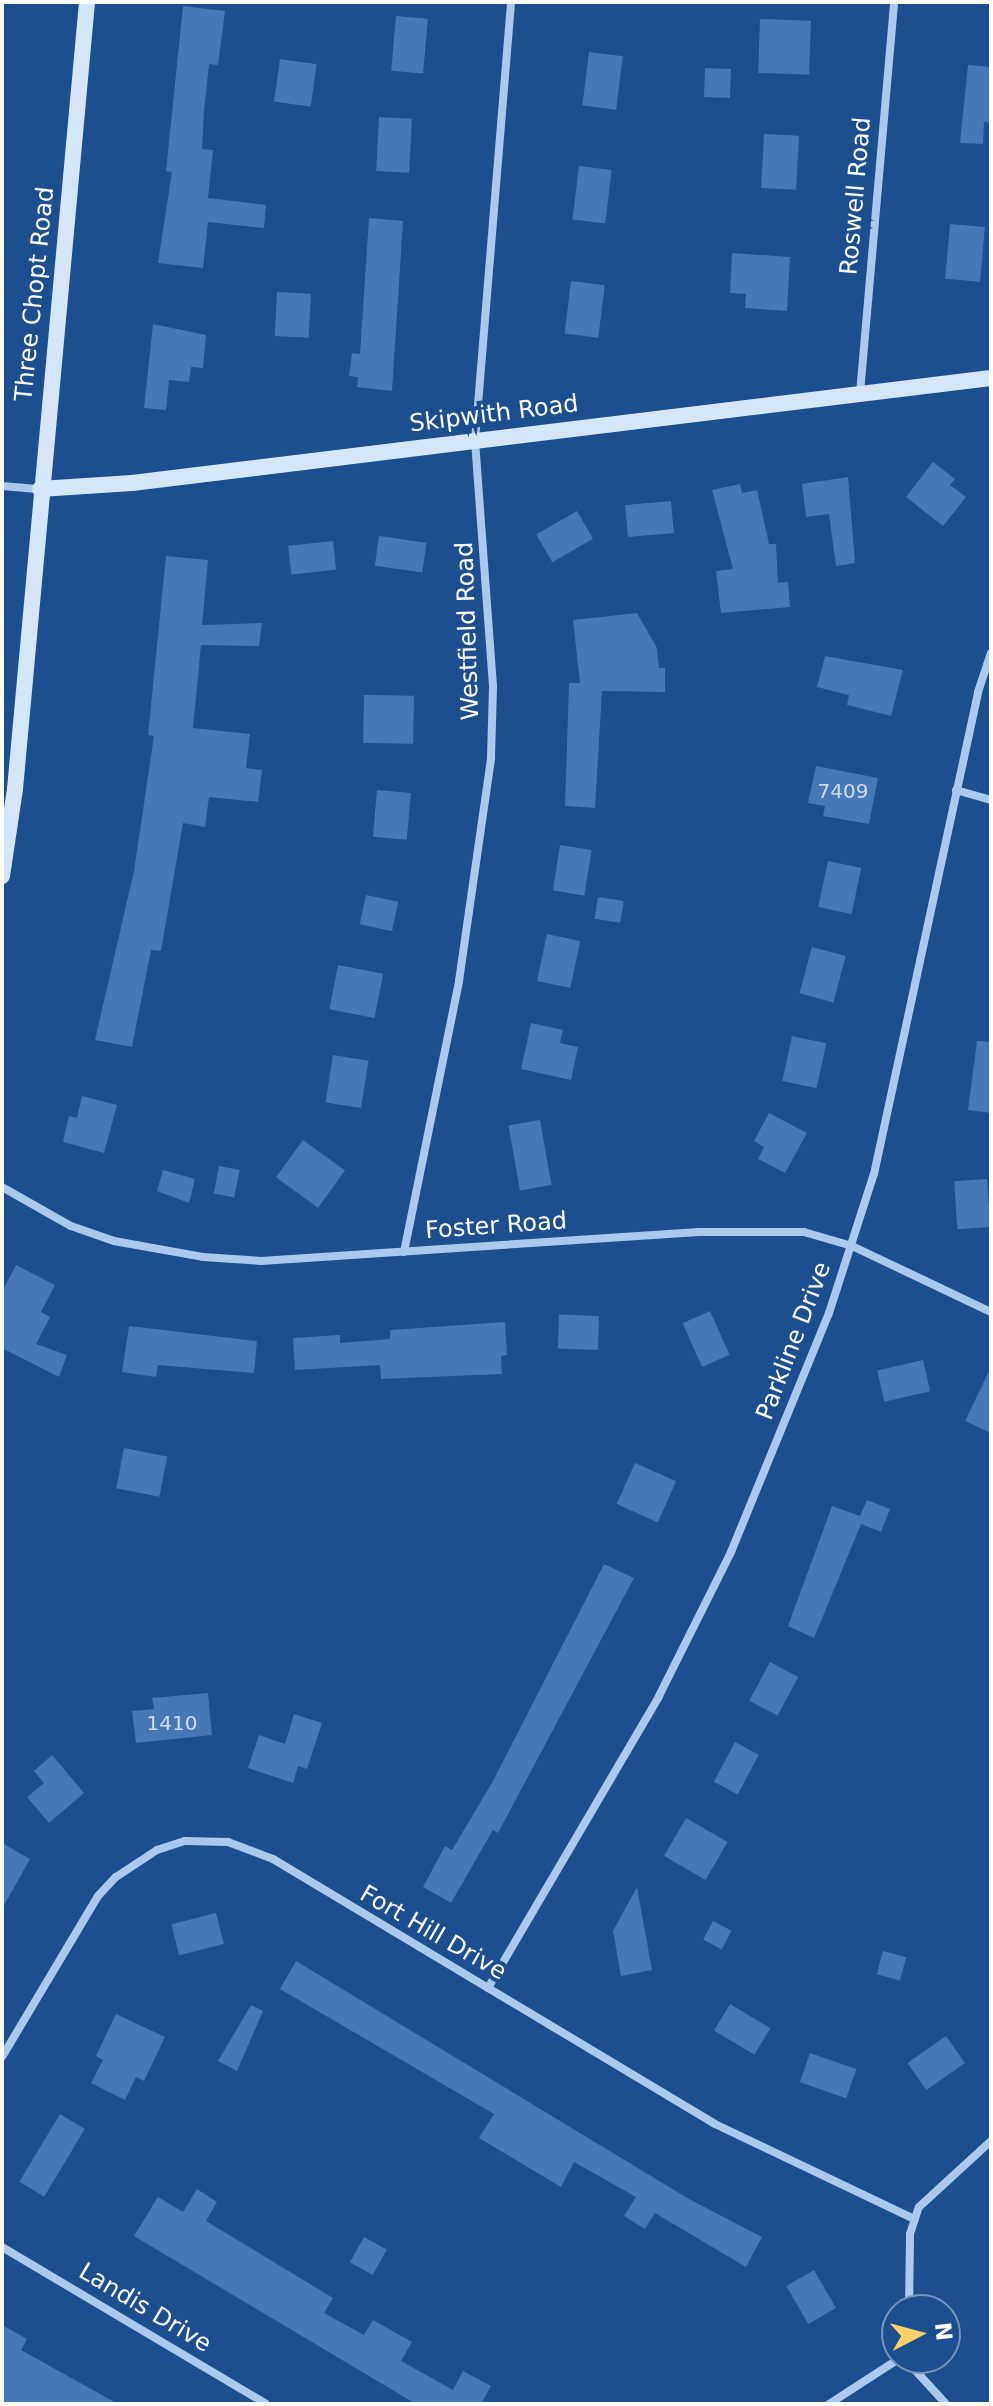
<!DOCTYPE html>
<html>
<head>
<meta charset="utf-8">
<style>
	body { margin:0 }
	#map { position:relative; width:993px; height:2406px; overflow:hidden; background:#1b4f8f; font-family:"DejaVu Sans",sans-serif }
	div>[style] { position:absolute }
	.building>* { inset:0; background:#4478b7; transform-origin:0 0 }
	.street>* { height:8px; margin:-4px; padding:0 4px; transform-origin:4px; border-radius:4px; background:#a9c9ee }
	.secondary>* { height:16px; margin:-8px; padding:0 8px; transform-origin:8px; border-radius:8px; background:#d6e6fa }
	span { translate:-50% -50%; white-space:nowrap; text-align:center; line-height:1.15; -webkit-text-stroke:8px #1b4f8f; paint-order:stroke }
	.number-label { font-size:20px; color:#d0dded }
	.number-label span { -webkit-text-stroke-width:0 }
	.street-label { font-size:24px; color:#fff }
	.frame { position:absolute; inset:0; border:4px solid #fff; pointer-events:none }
	.north { position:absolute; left:881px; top:2294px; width:80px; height:80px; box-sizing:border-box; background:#1b4f8f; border:2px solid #7695bc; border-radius:50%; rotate:84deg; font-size:22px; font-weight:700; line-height:32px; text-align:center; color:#fff }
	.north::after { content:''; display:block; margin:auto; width:28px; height:36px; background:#ffd166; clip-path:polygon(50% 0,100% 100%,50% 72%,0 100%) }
</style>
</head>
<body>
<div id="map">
	<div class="building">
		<i style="clip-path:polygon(183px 6px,225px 11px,218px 65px,209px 64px,204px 111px,202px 149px,213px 150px,208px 198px,266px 205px,264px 228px,208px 222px,203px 268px,158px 263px,172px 172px,166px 171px)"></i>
		<i style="left:396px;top:16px;width:32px;height:55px;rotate:5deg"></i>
		<i style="left:760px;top:19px;width:51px;height:54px;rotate:2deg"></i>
		<i style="left:589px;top:52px;width:34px;height:54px;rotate:7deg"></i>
		<i style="left:280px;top:59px;width:37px;height:43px;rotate:8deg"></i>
		<i style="clip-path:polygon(968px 65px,991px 67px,991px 123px,984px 122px,983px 144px,960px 143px)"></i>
		<i style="left:705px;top:68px;width:26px;height:29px;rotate:2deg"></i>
		<i style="left:379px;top:117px;width:33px;height:54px;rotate:3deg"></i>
		<i style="left:764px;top:134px;width:35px;height:54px;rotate:3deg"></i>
		<i style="left:579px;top:166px;width:33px;height:54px;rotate:7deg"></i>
		<i style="clip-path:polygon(369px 218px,403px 221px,392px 391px,357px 387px,358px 377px,349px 376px,352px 353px,360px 354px)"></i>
		<i style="left:950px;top:224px;width:35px;height:55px;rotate:5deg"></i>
		<i style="clip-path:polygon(732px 253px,790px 257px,787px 311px,745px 308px,746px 294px,730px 293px)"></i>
		<i style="left:571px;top:281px;width:34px;height:53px;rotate:7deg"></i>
		<i style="left:277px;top:292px;width:34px;height:44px;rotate:3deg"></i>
		<i style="clip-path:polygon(153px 324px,206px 335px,203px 368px,191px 367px,189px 382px,169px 380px,166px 410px,144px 408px)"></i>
		<i style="clip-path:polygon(933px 462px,955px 479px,950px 485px,966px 497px,943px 526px,906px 497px)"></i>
		<i style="clip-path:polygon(848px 477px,855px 563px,836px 566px,829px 514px,806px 517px,802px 484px)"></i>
		<i style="clip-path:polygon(740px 484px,742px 493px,757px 490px,769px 544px,776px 544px,778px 583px,788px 582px,790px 607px,721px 613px,716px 571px,733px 569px,712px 490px)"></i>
		<i style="left:671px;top:501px;width:32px;height:46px;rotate:85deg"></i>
		<i style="left:577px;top:511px;width:32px;height:47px;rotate:60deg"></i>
		<i style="left:379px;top:536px;width:48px;height:30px;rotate:8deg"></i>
		<i style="left:333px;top:541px;width:29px;height:45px;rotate:84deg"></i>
		<i style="clip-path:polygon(166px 556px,208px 560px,202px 625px,262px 623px,259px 646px,201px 645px,193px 728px,250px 734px,246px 768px,262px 770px,258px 802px,209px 797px,205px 827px,183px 823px,161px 951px,151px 950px,132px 1047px,95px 1040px,134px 871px,154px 736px,148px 735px)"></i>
		<i style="clip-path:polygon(637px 613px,657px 648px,659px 668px,665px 668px,665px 692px,602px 691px,595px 808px,565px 806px,569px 683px,580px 683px,573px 620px)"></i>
		<i style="clip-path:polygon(825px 656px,903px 670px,891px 716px,847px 705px,849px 695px,817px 687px)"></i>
		<i style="left:364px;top:695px;width:50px;height:48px;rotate:1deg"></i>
		<i style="clip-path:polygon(816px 766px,878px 778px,869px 824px,823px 816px,825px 806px,808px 803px)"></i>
		<i style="left:377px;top:790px;width:34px;height:47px;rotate:5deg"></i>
		<i style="left:560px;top:845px;width:32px;height:46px;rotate:9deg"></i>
		<i style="left:828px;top:861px;width:34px;height:47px;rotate:12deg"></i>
		<i style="left:366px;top:895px;width:33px;height:30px;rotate:12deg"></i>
		<i style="left:598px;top:897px;width:26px;height:22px;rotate:9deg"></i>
		<i style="left:547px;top:934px;width:34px;height:48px;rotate:12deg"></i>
		<i style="left:812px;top:947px;width:35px;height:48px;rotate:15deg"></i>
		<i style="left:338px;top:965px;width:46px;height:45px;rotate:11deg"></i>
		<i style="clip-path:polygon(531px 1023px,563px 1030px,560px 1043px,578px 1047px,571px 1080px,521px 1069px)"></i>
		<i style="left:792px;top:1036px;width:35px;height:46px;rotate:12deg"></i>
		<i style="clip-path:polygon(977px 1041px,991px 1042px,991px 1113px,968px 1110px)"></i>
		<i style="left:333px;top:1055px;width:36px;height:48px;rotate:9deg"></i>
		<i style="clip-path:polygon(82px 1096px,117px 1105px,104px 1153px,63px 1142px,69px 1116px,77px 1118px)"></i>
		<i style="clip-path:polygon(769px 1113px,807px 1133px,785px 1173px,758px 1159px,764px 1147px,754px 1141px)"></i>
		<i style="left:540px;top:1120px;width:66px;height:32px;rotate:80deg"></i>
		<i style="left:303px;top:1140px;width:52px;height:46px;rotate:36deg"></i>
		<i style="left:219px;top:1166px;width:21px;height:28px;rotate:11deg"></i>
		<i style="clip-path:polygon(163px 1170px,195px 1179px,189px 1203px,157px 1191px)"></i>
		<i style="left:987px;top:1179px;width:48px;height:33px;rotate:86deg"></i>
		<i style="clip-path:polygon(16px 1265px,55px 1285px,41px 1312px,50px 1317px,36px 1344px,67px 1355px,59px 1377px,2px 1348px,2px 1292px)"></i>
		<i style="left:710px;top:1311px;width:48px;height:30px;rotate:66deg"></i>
		<i style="left:599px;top:1316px;width:34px;height:40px;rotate:92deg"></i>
		<i style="clip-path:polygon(505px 1322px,507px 1355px,501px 1356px,502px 1374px,381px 1379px,380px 1365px,295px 1370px,293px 1338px,340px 1335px,340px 1343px,390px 1339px,390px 1330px)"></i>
		<i style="clip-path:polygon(129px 1326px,257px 1341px,254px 1373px,158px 1365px,156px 1377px,122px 1372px)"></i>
		<i style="left:923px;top:1360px;width:32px;height:47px;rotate:77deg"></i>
		<i style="clip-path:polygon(991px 1367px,991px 1433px,965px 1421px)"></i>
		<i style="left:124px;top:1448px;width:44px;height:41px;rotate:11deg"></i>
		<i style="left:635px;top:1463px;width:45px;height:45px;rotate:24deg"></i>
		<i style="clip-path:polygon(867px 1500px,890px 1509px,881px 1532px,861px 1524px,814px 1638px,788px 1626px,832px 1506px,860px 1516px)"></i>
		<i style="clip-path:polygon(604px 1564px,634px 1578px,498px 1833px,493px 1830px,451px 1903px,423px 1887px,445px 1846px,452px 1850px,493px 1781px)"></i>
		<i style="left:770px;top:1662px;width:32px;height:44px;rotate:28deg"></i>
		<i style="clip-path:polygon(208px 1693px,212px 1735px,136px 1743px,132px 1711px,154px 1709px,152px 1698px)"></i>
		<i style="clip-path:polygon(294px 1714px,322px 1723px,307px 1769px,298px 1766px,293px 1783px,248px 1768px,259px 1735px,285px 1744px)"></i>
		<i style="left:735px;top:1742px;width:27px;height:45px;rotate:28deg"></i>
		<i style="clip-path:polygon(52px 1755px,84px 1793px,49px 1823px,27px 1797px,44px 1783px,34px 1771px)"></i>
		<i style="left:686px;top:1818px;width:48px;height:44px;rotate:30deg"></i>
		<i style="clip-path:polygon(2px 1843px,30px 1859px,2px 1909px)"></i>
		<i style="clip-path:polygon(637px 1887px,652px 1970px,621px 1976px,613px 1931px)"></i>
		<i style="left:216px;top:1913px;width:32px;height:46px;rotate:76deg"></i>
		<i style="left:713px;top:1921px;width:21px;height:21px;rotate:28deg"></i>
		<i style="left:883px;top:1951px;width:24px;height:24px;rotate:15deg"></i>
		<i style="clip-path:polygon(296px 1961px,689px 2199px,762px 2237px,746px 2267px,655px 2213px,645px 2229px,624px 2216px,636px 2197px,574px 2162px,561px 2187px,479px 2138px,494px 2114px,280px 1989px)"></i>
		<i style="left:730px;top:2004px;width:47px;height:31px;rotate:31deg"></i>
		<i style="clip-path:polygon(251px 2005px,263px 2011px,237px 2071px,218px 2061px)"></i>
		<i style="clip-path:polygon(116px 2014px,165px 2037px,144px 2081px,136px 2077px,125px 2100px,91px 2083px,103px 2060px,96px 2056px)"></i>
		<i style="left:946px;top:2036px;width:33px;height:47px;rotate:55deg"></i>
		<i style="left:810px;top:2053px;width:49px;height:31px;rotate:19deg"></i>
		<i style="left:60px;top:2114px;width:29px;height:79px;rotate:31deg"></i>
		<i style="clip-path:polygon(197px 2189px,217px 2202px,206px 2221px,333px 2298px,324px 2313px,364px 2335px,373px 2320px,412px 2342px,401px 2361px,453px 2390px,463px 2371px,491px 2386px,481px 2404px,416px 2404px,134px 2236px,158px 2197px,183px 2212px)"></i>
		<i style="left:364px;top:2237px;width:26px;height:29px;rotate:29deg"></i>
		<i style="left:814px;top:2270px;width:44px;height:32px;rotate:60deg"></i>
		<i style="clip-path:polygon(2px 2325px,27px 2339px,21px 2350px,118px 2404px,2px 2404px)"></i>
	</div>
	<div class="street">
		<i style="left:860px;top:393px;width:392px;rotate:-85deg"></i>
		<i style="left:2px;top:486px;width:38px;rotate:5deg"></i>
		<i style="left:956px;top:790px;width:36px;rotate:16deg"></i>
		<i style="left:2px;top:1187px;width:79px;rotate:29.5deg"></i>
		<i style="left:71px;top:1226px;width:46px;rotate:19.2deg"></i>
		<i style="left:114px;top:1241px;width:90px;rotate:10.2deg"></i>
		<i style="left:203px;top:1257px;width:58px;rotate:3.9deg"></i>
		<i style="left:261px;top:1261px;width:439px;rotate:-3.8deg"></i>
		<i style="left:699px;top:1232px;width:105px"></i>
		<i style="left:804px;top:1232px;width:50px;rotate:16.3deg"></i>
		<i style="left:852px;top:1246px;width:154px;rotate:25.4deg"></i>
		<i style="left:404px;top:1252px;width:277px;rotate:-78.5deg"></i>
		<i style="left:459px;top:981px;width:225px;rotate:-81.8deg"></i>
		<i style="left:491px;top:758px;width:72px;rotate:-88.4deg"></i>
		<i style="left:493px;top:686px;width:246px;rotate:-94.2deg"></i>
		<i style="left:475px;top:441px;width:440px;rotate:-85.3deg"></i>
		<i style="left:488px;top:1988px;width:338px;rotate:-59.6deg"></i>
		<i style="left:659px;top:1696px;width:161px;rotate:-63.4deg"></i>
		<i style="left:731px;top:1552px;width:258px;rotate:-67.7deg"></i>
		<i style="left:829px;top:1313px;width:146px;rotate:-72.1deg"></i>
		<i style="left:874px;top:1174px;width:493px;rotate:-77.8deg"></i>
		<i style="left:978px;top:692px;width:41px;rotate:-71.6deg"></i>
		<i style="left:2px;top:2057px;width:187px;rotate:-59.2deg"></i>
		<i style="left:98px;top:1896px;width:26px;rotate:-47deg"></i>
		<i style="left:116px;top:1877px;width:49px;rotate:-33.4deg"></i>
		<i style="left:157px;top:1850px;width:29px;rotate:-18deg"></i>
		<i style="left:185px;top:1841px;width:43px;rotate:1.3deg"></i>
		<i style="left:228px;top:1842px;width:48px;rotate:20.7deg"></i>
		<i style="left:273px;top:1859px;width:515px;rotate:30.94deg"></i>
		<i style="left:715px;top:2124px;width:221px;rotate:25.5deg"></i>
		<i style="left:2px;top:2247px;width:307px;rotate:30.7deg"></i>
		<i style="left:909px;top:2310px;width:76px;rotate:-89.2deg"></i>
		<i style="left:910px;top:2234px;width:28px;rotate:-72deg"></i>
		<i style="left:919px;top:2207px;width:98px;rotate:-42.5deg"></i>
		<i style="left:904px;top:2358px;width:62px;rotate:47.6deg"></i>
		<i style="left:829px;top:2404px;width:85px;rotate:-32.9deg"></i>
	</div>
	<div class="secondary">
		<i style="left:40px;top:489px;width:92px;rotate:-3.7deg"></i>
		<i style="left:132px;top:483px;width:865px;rotate:-6.97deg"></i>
		<i style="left:2px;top:876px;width:88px;rotate:-81.5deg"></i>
		<i style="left:15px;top:789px;width:790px;rotate:-84.77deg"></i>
	</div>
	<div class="number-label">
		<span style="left:843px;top:791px">7409</span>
		<span style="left:172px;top:1723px">1410</span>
	</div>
	<div class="street-label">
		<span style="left:856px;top:196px;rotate:-85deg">Roswell Road</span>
		<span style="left:35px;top:294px;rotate:-84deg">Three Chopt Road</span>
		<span style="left:494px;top:414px;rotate:-7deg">Skipwith Road</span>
		<span style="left:468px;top:631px;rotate:-92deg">Westfield Road</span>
		<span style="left:496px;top:1226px;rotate:-4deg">Foster Road</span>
		<span style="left:794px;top:1341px;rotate:-69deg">Parkline Drive</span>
		<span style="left:433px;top:1933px;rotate:30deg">Fort Hill Drive</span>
		<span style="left:145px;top:2308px;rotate:31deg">Landis Drive</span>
	</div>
	<div class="frame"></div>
	<div class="north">N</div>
</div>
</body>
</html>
